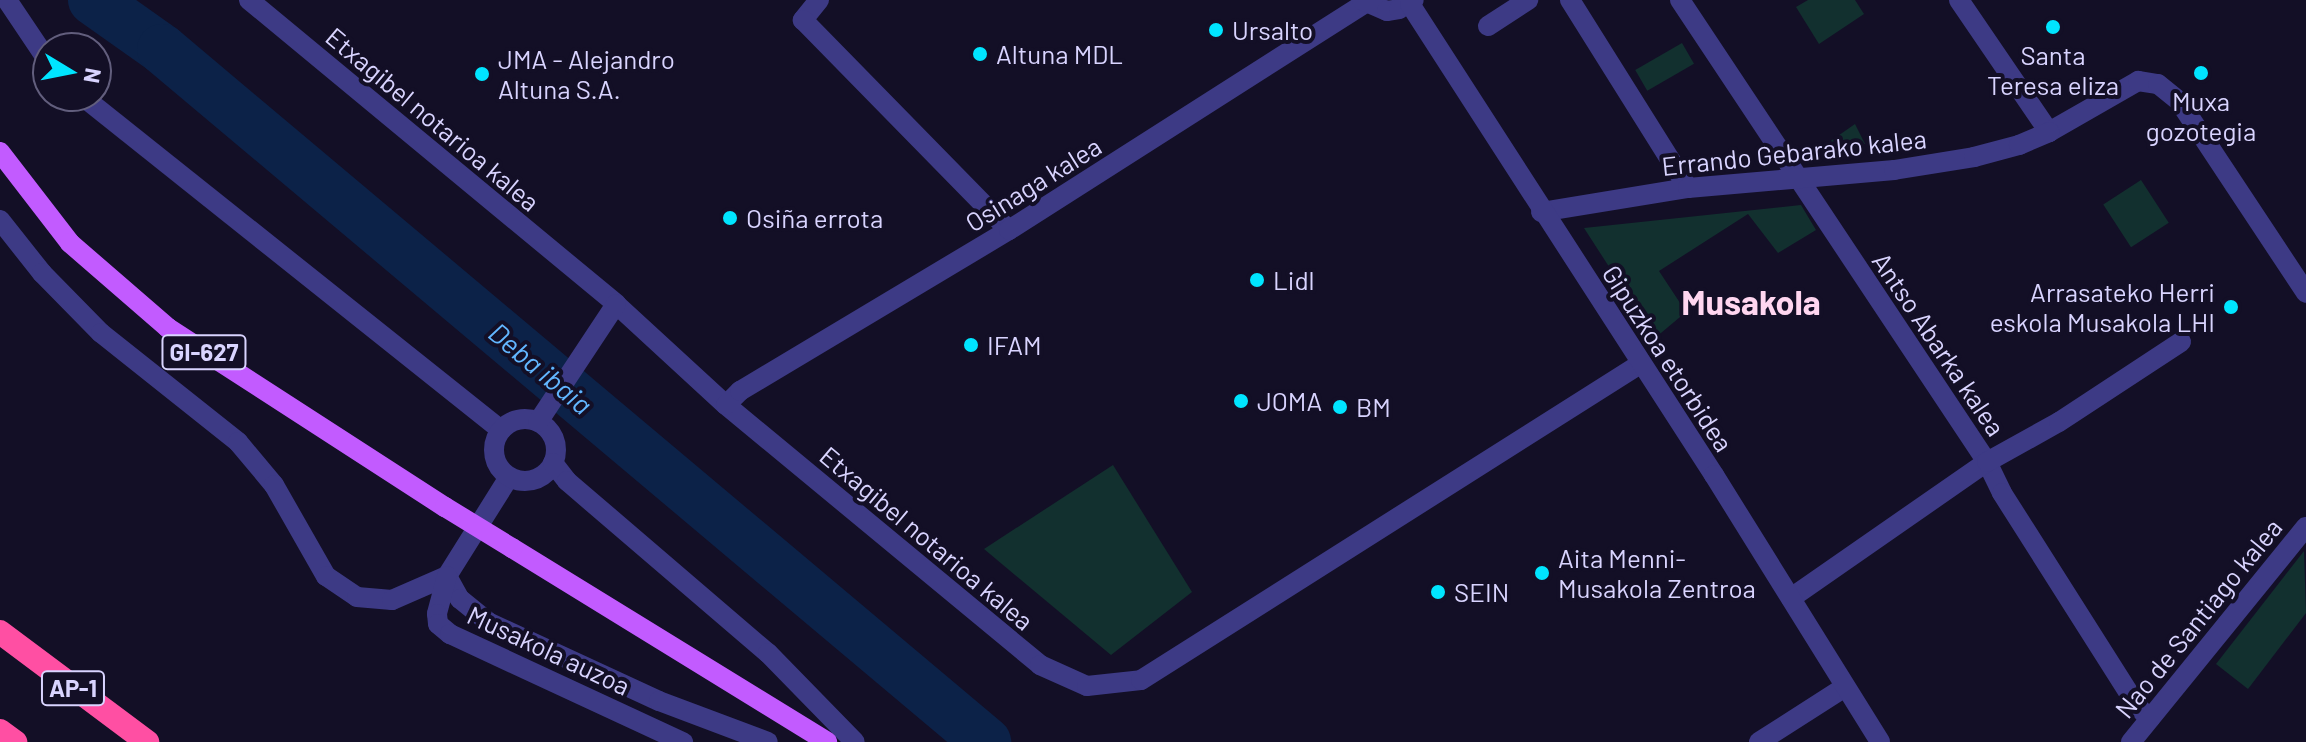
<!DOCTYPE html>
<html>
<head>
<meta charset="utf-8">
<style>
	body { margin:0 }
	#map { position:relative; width:2306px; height:742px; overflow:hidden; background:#130f26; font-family:Barlow,sans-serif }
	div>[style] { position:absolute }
	.green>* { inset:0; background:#12302f; transform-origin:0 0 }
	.river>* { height:50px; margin:-25px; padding:0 25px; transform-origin:25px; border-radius:25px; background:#0c2248 }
	.minor>* { height:20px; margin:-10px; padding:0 10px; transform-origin:10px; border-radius:10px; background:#3d3a85 }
	.minor>.ring { margin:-10px; padding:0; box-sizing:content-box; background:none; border:20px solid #3d3a85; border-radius:50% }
	.tertiary>* { height:20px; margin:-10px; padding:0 10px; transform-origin:10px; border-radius:10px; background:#3d3a85 }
	.primary>* { height:20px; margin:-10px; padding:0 10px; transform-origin:10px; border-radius:10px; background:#c25bff }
	.motorway>* { height:24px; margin:-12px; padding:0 12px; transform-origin:12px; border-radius:12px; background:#ff4fa3 }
	.primary-bridge>* { height:20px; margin:-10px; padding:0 10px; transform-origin:10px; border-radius:10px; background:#c25bff }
	.dots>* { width:22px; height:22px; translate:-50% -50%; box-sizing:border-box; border:4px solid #130f26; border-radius:50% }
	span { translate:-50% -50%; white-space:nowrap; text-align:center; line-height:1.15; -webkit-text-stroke:8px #130f26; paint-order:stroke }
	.shield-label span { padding:2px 6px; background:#130f26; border:2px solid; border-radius:6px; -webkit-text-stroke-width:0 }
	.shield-label { font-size:24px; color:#d9d4ff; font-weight:700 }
	.poi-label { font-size:26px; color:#d9d4ff }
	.left { translate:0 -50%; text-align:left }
	.right { translate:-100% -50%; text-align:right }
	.street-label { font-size:26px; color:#d9d4ff }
	.water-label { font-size:28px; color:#62b6ff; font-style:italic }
	.district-label { font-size:34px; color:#ffd6f0; font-weight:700 }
	.north { position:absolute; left:32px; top:32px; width:80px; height:80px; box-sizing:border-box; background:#130f26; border:2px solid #625e7d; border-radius:50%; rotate:100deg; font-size:22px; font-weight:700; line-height:32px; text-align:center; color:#d9d4ff }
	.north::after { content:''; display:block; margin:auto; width:28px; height:36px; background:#00e5ff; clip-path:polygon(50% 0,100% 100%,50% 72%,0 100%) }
</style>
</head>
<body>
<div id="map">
	<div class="green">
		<i style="clip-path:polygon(1808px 0,1855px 0,1864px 14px,1819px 44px,1796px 7px)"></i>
		<i style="left:1682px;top:43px;width:24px;height:54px;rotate:60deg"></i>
		<i style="clip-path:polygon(1855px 124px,1865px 144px,1822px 147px)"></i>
		<i style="left:2141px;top:180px;width:51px;height:45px;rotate:57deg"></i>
		<i style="clip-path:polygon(1801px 205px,1816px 230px,1778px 253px,1748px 214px,1659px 271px,1686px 312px,1655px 338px,1584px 228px)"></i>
		<i style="clip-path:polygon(1113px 465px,1192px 592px,1111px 655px,984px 549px)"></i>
		<i style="clip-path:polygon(2304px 551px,2306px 613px,2248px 689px,2216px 664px)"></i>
	</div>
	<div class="river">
		<i style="left:93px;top:0;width:85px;rotate:35.4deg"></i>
		<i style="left:162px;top:49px;width:1077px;rotate:40.06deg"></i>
	</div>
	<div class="minor">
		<i style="left:7px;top:0;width:73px;rotate:56.1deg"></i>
		<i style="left:249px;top:0;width:477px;rotate:39.6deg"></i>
		<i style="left:616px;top:304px;width:149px;rotate:42.6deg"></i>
		<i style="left:726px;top:405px;width:408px;rotate:39.6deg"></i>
		<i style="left:1040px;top:665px;width:51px;rotate:24.1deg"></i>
		<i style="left:1087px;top:686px;width:54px;rotate:-6.3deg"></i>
		<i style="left:1141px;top:680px;width:591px;rotate:-32.34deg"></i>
		<i style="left:819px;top:0;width:26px;rotate:129deg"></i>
		<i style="left:803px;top:20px;width:294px;rotate:45.6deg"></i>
		<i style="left:1570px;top:0;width:222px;rotate:57.9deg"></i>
		<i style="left:1680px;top:0;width:555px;rotate:56.4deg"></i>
		<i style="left:1987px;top:462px;width:34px;rotate:64deg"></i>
		<i style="left:2002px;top:493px;width:252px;rotate:57.6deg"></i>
		<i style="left:2137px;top:706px;width:18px;rotate:45deg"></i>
		<i style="left:1959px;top:0;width:160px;rotate:55.7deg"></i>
		<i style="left:2049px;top:132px;width:103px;rotate:-29.8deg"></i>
		<i style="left:2138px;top:81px;width:20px;rotate:9deg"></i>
		<i style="left:2158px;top:84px;width:27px;rotate:39deg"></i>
		<i style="left:2179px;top:101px;width:230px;rotate:56.5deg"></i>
		<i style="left:1488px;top:26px;width:48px;rotate:-33deg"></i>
		<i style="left:82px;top:96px;width:536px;rotate:38.56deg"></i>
		<i style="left:1541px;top:212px;width:149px;rotate:-9.3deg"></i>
		<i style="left:1688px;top:188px;width:207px;rotate:-5deg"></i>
		<i style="left:1894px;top:170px;width:81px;rotate:-9.2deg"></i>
		<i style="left:1974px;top:157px;width:47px;rotate:-14.9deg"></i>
		<i style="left:2019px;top:145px;width:33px;rotate:-23deg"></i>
		<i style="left:0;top:220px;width:68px;rotate:51.6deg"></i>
		<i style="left:42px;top:273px;width:84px;rotate:45.5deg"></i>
		<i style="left:101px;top:333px;width:175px;rotate:38.5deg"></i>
		<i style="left:238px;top:442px;width:56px;rotate:50.1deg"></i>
		<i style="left:274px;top:485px;width:105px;rotate:60.3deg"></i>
		<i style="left:326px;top:576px;width:37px;rotate:34deg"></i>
		<i style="left:357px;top:597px;width:35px;rotate:5deg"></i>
		<i style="left:392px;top:600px;width:60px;rotate:-23.6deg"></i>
		<i style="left:447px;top:576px;width:117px;rotate:-57.9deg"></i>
		<i style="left:726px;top:405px;width:20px;rotate:-45deg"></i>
		<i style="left:740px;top:391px;width:313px;rotate:-30.9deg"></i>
		<i style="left:1009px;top:230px;width:422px;rotate:-32.5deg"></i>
		<i class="ring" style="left:494px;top:419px;width:42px;height:42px"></i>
		<i style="left:538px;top:422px;width:141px;rotate:-56.5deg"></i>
		<i style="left:553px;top:463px;width:23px;rotate:52deg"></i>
		<i style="left:567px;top:481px;width:265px;rotate:40.6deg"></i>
		<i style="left:768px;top:653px;width:124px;rotate:45.7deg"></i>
		<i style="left:447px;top:576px;width:26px;rotate:61deg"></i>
		<i style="left:460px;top:599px;width:36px;rotate:39deg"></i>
		<i style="left:488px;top:622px;width:188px;rotate:24.8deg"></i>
		<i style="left:659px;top:701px;width:116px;rotate:20.6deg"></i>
		<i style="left:447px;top:576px;width:39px;rotate:105deg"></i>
		<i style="left:437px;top:614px;width:10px;rotate:84deg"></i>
		<i style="left:438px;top:624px;width:16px;rotate:40deg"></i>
		<i style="left:450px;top:634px;width:257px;rotate:24.9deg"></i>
		<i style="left:1791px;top:598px;width:239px;rotate:-34.8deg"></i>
		<i style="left:1987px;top:462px;width:82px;rotate:-29.1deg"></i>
		<i style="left:2059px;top:422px;width:146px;rotate:-33.3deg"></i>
		<i style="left:1759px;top:742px;width:102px;rotate:-32.6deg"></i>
		<i style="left:2131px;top:742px;width:277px;rotate:-50.9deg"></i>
	</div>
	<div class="tertiary">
		<i style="left:1362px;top:0;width:27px;rotate:24deg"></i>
		<i style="left:1387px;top:11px;width:12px;rotate:-9deg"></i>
		<i style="left:1399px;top:9px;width:17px;rotate:-31deg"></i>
		<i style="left:1410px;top:4px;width:561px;rotate:57.16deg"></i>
		<i style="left:1714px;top:475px;width:314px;rotate:58.1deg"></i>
	</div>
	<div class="primary">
		<i style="left:0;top:152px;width:115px;rotate:52.4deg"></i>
		<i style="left:70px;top:243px;width:130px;rotate:40.9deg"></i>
		<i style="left:168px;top:328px;width:330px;rotate:32.9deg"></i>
		<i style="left:512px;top:548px;width:370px;rotate:31.6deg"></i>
	</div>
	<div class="motorway">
		<i style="left:0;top:632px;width:184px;rotate:36.8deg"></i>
		<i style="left:0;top:731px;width:19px;rotate:36deg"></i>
	</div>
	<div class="primary-bridge">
		<i style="left:445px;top:507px;width:79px;rotate:31.5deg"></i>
	</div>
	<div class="dots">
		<i style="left:2053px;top:27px;background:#00e5ff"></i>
		<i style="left:1216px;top:30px;background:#00e5ff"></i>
		<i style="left:980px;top:54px;background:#00e5ff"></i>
		<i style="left:2201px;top:73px;background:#00e5ff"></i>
		<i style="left:482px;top:74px;background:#00e5ff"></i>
		<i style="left:730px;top:218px;background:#00e5ff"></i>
		<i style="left:1257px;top:280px;background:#00e5ff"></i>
		<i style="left:2231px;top:307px;background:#00e5ff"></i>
		<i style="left:971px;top:345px;background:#00e5ff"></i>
		<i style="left:1241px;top:401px;background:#00e5ff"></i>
		<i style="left:1340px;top:407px;background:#00e5ff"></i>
		<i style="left:1542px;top:573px;background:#00e5ff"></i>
		<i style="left:1438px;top:592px;background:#00e5ff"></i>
	</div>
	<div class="shield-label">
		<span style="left:204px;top:352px">GI-627</span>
		<span style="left:73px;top:688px">AP-1</span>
	</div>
	<div class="poi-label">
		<span class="left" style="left:1232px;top:30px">Ursalto</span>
		<span class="left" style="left:996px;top:54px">Altuna MDL</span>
		<span style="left:2053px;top:70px">Santa<br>Teresa eliza</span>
		<span class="left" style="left:498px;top:74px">JMA - Alejandro<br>Altuna S.A.</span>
		<span style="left:2201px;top:116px">Muxa<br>gozotegia</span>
		<span class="left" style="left:746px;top:218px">Osiña errota</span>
		<span class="left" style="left:1273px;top:280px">Lidl</span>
		<span class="right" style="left:2215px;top:307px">Arrasateko Herri<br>eskola Musakola LHI</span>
		<span class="left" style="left:987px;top:345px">IFAM</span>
		<span class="left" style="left:1257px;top:401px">JOMA</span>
		<span class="left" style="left:1356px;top:407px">BM</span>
		<span class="left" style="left:1558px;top:573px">Aita Menni-<br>Musakola Zentroa</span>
		<span class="left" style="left:1454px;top:592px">SEIN</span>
	</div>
	<div class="street-label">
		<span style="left:433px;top:119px;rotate:40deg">Etxagibel notarioa kalea</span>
		<span style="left:1794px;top:152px;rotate:-6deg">Errando Gebarako kalea</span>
		<span style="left:1033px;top:184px;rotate:-32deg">Osinaga kalea</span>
		<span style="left:1939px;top:344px;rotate:56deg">Antso Abarka kalea</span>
		<span style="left:1668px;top:358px;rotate:57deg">Gipuzkoa etorbidea</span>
		<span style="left:927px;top:538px;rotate:40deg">Etxagibel notarioa kalea</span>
		<span style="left:2198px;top:618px;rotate:-51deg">Nao de Santiago kalea</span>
		<span style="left:549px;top:650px;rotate:25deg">Musakola auzoa</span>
	</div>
	<div class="water-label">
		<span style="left:541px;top:368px;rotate:40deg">Deba ibaia</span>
	</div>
	<div class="district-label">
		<span style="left:1751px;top:302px">Musakola</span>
	</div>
	<div class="north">N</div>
</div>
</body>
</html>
